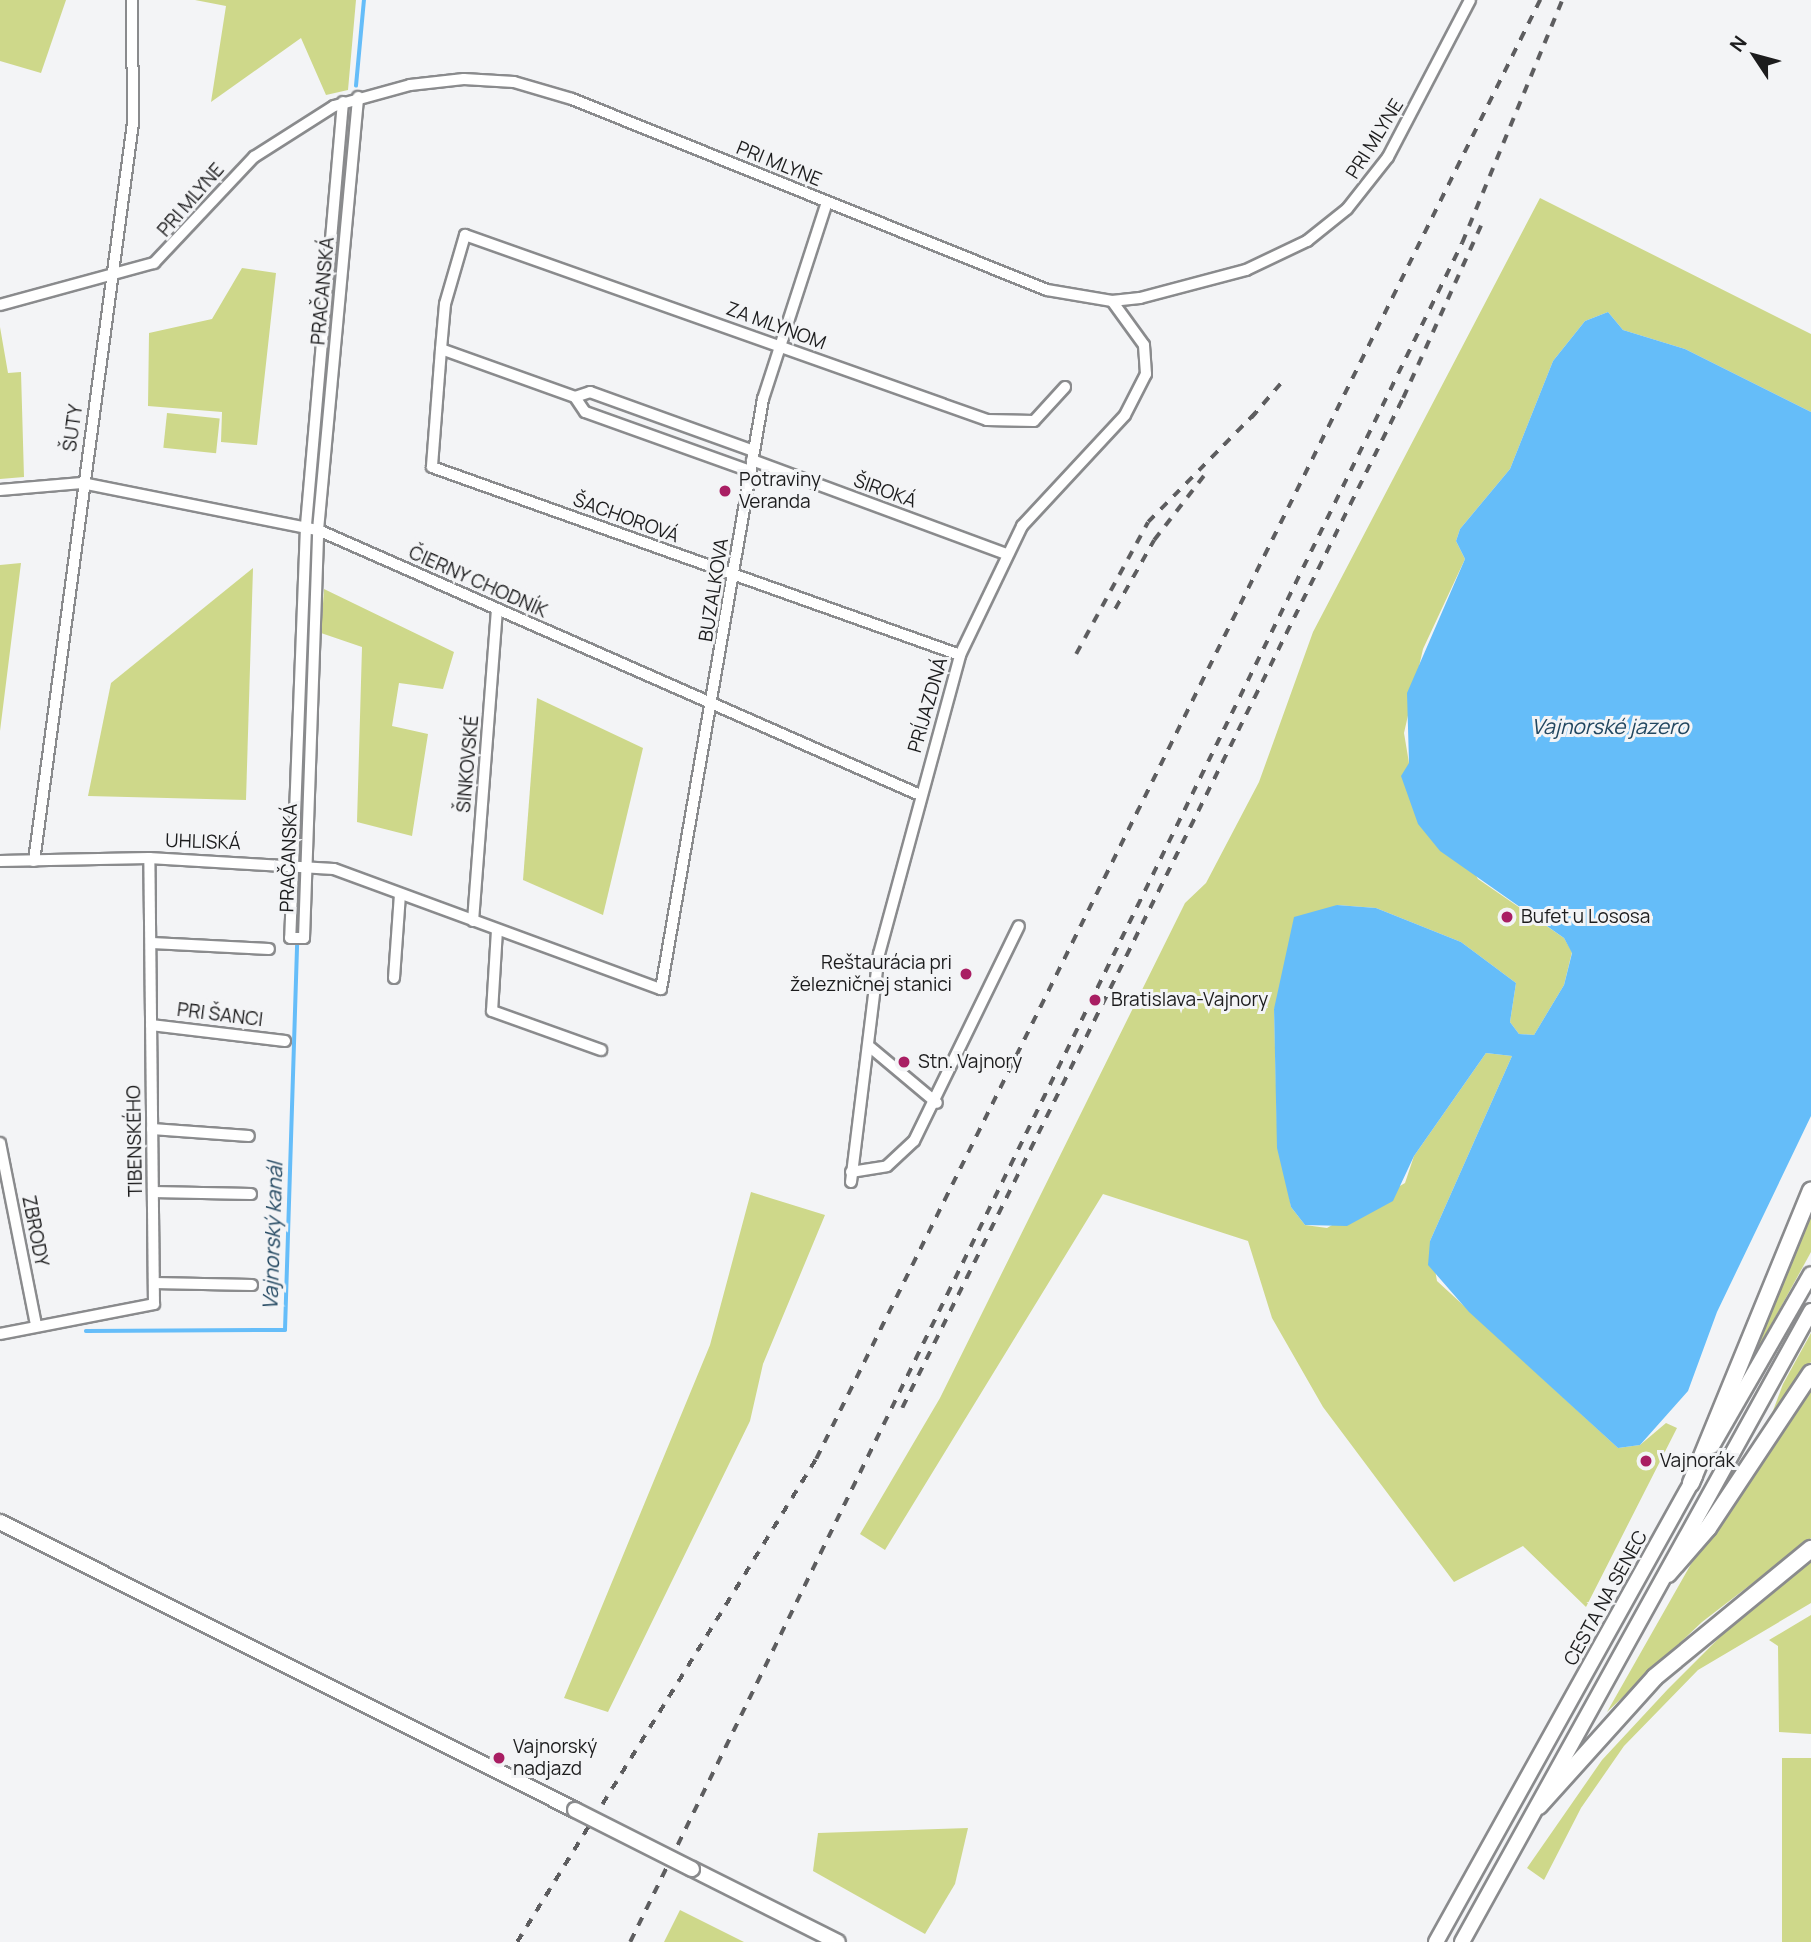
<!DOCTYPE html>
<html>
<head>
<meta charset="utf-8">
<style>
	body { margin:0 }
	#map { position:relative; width:1811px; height:1942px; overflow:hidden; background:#f3f4f6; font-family:Manrope,sans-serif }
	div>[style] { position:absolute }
	.green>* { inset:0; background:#ced88a; transform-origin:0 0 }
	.water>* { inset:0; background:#65bdf9 }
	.stream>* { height:3.5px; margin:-1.75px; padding:0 1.75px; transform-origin:1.75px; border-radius:1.75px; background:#65bdf9 }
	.roads { filter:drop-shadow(2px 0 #8a8b8d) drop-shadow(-2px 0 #8a8b8d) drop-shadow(0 2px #8a8b8d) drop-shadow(0 -2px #8a8b8d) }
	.minor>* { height:10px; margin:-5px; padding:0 5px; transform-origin:5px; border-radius:5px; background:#fff }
	.major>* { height:14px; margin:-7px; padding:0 7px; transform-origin:7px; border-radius:7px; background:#fff }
	.highway>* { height:16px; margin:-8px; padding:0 8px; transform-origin:8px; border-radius:8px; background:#fff }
	.rail>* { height:3.5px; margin-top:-1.75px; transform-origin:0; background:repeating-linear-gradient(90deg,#5d5d5f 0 9px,transparent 0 18px) }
	.bridges { filter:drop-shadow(2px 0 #8a8b8d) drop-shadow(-2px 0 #8a8b8d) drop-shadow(0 2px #8a8b8d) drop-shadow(0 -2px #8a8b8d) }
	.major-bridge>* { height:14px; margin:-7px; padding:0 7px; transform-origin:7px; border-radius:7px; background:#fff }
	.dots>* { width:19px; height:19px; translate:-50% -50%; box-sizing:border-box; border:4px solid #f3f4f6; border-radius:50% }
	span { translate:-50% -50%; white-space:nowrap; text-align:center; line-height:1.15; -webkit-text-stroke:6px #f3f4f6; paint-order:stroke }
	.street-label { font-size:19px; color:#1c1c1d }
	.poi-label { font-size:19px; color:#1c1c1d }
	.left { translate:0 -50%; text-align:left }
	.right { translate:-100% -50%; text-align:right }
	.water-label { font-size:21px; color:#224760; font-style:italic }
	.north { position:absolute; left:1720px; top:21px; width:70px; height:70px; -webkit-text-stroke:5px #f3f4f6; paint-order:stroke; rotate:306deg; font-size:19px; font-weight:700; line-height:28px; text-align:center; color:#1c1c1d }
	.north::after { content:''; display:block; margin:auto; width:24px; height:32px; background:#1c1c1d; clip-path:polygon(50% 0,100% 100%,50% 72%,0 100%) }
</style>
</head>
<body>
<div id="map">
	<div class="green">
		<i style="clip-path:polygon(0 0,66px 0,41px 73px,0 61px)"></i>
		<i style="clip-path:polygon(195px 0,356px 0,348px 90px,326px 95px,301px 38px,211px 102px,226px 6px)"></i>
		<i style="clip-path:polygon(1540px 198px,1811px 334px,1811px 412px,1685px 349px,1623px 330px,1608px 312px,1585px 321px,1553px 361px,1510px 469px,1460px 529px,1456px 541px,1465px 559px,1423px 649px,1404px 733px,1409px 763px,1478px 879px,1564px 938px,1572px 952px,1564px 985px,1534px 1035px,1519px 1034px,1510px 1022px,1516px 983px,1461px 942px,1376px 908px,1337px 905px,1274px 1009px,1277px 1125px,1291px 1207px,1305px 1225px,1327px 1228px,1405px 1183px,1414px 1156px,1486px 1053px,1512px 1056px,1430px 1241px,1437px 1281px,1618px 1448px,1640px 1445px,1666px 1423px,1677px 1428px,1586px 1607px,1523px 1546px,1454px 1582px,1323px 1407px,1272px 1318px,1248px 1241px,1103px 1194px,885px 1550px,860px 1534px,940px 1398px,1185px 903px,1206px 883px,1259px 782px,1313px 632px)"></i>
		<i style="clip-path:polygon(242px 268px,276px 273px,257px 445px,221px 442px,222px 412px,148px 406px,149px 333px,212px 319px)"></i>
		<i style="clip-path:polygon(0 327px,8px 373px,21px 372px,24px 477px,0 479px)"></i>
		<i style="left:167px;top:413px;width:53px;height:35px;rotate:6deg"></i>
		<i style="clip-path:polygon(21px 563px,0 731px,0 565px)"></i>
		<i style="clip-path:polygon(253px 568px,246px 800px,88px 796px,111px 683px)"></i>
		<i style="clip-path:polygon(324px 589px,454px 652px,443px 689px,399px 683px,392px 726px,428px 734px,412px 836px,357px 822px,362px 647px,321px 633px)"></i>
		<i style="clip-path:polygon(537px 698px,643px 748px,603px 915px,523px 880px)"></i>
		<i style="clip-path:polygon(751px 1192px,825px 1215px,763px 1364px,750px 1421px,608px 1712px,564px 1698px,710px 1345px)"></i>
		<i style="clip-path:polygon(1811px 1208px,1811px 1252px,1748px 1367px,1745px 1364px)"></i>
		<i style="clip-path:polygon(1811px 1333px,1811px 1362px,1770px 1419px,1783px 1384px)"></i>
		<i style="clip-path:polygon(1811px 1386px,1811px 1538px,1702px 1622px,1607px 1712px,1691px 1564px)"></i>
		<i style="clip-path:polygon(1811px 1561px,1811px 1603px,1698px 1670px,1624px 1746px,1581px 1808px,1544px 1880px,1527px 1868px,1602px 1760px,1668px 1689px,1738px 1619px)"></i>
		<i style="clip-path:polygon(1811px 1615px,1811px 1734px,1779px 1732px,1778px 1646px,1769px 1640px)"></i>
		<i style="left:1782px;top:1758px;width:29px;height:184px"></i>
		<i style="clip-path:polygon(968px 1828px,955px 1884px,925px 1934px,813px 1871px,818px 1833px)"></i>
		<i style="clip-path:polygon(680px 1910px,744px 1942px,664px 1942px)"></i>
	</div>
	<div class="water">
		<i style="clip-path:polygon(1608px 312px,1623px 330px,1685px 349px,1811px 412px,1811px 1116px,1717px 1312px,1688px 1391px,1640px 1445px,1618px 1448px,1469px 1312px,1428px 1265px,1430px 1241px,1512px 1056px,1486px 1053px,1414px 1156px,1393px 1201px,1347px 1226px,1305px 1225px,1291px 1207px,1277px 1148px,1274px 1009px,1294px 917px,1337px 905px,1376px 908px,1461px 942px,1516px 983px,1510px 1022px,1519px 1034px,1534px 1035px,1564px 985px,1572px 953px,1564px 938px,1440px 851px,1418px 824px,1401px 776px,1409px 763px,1407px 693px,1465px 559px,1456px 541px,1460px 529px,1510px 469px,1553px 361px,1585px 321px)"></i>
	</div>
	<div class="stream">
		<i style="left:356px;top:86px;width:86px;rotate:-84.7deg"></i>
		<i style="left:297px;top:932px;width:58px;rotate:-88deg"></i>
		<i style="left:86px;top:1331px;width:199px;rotate:-0.3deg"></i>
		<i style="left:285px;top:1330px;width:386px;rotate:-88.2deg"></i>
	</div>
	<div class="roads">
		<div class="minor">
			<i style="left:343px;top:102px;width:427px;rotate:95deg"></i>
			<i style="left:306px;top:527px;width:411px;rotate:92.2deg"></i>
			<i style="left:290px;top:938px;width:14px"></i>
			<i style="left:304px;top:938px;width:408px;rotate:-88deg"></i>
			<i style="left:318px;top:530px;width:435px;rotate:-84.7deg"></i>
			<i style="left:0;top:305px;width:160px;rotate:-15.3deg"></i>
			<i style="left:154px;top:263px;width:146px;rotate:-46.7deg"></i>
			<i style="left:254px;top:157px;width:95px;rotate:-32.5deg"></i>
			<i style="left:334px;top:106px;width:79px;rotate:-15.4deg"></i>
			<i style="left:410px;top:85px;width:54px;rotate:-6.3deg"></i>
			<i style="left:464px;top:79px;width:50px;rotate:3.4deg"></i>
			<i style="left:514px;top:82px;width:60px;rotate:16.3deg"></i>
			<i style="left:572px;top:99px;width:512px;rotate:21.91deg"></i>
			<i style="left:1047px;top:290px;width:66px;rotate:9.6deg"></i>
			<i style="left:1112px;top:301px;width:28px;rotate:-6deg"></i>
			<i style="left:1140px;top:298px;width:110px;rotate:-14.8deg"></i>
			<i style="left:1246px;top:270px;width:68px;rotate:-25.4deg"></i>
			<i style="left:1307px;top:241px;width:51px;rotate:-38.7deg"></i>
			<i style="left:1347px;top:209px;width:66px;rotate:-51.7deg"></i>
			<i style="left:1388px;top:157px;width:177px;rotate:-62.4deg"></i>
			<i style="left:441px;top:349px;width:118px;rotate:94.4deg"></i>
			<i style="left:432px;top:467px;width:560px;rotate:19.6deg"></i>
			<i style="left:575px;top:397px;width:16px;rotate:-18deg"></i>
			<i style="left:590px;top:392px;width:174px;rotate:19.8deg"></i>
			<i style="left:752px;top:460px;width:271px;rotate:20.3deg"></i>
			<i style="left:750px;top:471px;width:175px;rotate:-160.3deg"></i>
			<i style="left:585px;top:412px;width:18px;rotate:-124deg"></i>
			<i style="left:575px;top:397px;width:142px;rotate:-160.3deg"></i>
			<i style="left:441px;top:349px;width:45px;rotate:-84.9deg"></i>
			<i style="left:445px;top:304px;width:72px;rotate:-73.8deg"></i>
			<i style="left:465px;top:235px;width:554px;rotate:19.51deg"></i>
			<i style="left:987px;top:420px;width:47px;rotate:1.2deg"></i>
			<i style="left:1034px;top:421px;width:46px;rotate:-47.6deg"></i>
			<i style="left:0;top:490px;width:82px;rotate:-4.9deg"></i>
			<i style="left:82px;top:483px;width:241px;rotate:11.3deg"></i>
			<i style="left:318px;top:530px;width:658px;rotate:23.76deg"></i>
			<i style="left:0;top:861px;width:149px;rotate:-1.2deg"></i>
			<i style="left:149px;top:858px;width:185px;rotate:3.4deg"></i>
			<i style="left:334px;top:869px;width:348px;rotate:20.2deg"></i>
			<i style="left:661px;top:989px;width:599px;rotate:-80.19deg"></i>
			<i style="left:763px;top:399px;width:207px;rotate:-72deg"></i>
			<i style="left:34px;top:861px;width:745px;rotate:-82.36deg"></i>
			<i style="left:133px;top:123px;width:123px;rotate:-90.5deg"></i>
			<i style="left:473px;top:921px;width:311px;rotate:-85.6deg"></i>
			<i style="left:497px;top:930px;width:81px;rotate:93.5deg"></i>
			<i style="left:492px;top:1011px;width:116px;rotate:19.7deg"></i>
			<i style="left:152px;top:943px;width:117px;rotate:2.9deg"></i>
			<i style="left:394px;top:978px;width:84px;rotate:-85.9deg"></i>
			<i style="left:151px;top:1025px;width:135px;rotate:6.8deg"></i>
			<i style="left:870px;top:1047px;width:87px;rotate:39.9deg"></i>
			<i style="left:152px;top:1129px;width:97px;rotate:4.1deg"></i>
			<i style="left:0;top:1143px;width:186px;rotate:78.8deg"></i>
			<i style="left:851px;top:1172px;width:36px;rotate:-9deg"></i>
			<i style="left:887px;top:1166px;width:37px;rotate:-43deg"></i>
			<i style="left:914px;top:1141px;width:239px;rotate:-64deg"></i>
			<i style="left:851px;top:1182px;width:230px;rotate:-83deg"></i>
			<i style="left:879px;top:954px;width:310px;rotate:-74.8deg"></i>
			<i style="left:960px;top:655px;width:143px;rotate:-64.3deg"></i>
			<i style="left:1022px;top:526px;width:151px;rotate:-47.1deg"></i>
			<i style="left:1125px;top:415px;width:46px;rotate:-62.9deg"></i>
			<i style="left:1146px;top:374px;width:29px;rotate:-94deg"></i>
			<i style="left:1144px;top:345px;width:54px;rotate:-126deg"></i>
			<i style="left:153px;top:1192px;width:98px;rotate:1.2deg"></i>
			<i style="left:154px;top:1283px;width:98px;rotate:1.2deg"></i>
			<i style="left:0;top:1334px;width:157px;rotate:-11deg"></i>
			<i style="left:154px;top:1304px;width:446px;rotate:-90.6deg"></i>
		</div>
		<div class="major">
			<i style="left:1712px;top:1446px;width:198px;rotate:-60.1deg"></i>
			<i style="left:0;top:1522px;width:643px;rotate:26.6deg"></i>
			<i style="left:692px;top:1869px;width:163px;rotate:26.6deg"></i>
			<i style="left:1436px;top:1942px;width:533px;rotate:-60.93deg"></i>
			<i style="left:1462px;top:1942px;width:721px;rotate:-61.05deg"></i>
		</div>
		<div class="highway">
			<i style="left:1691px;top:1483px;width:316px;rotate:-67.7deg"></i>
			<i style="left:1668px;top:1574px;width:61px;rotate:-49deg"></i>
			<i style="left:1708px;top:1528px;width:186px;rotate:-56.4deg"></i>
			<i style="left:1539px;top:1806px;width:173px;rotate:-48deg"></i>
			<i style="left:1655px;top:1677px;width:202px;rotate:-39.4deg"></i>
		</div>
	</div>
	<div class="rail">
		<i style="left:1251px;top:418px;width:46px;rotate:-49.4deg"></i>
		<i style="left:1115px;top:609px;width:79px;rotate:-60.5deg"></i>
		<i style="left:1154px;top:540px;width:90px;rotate:-52.2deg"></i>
		<i style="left:1076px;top:654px;width:150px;rotate:-61.4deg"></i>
		<i style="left:1148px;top:522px;width:154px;rotate:-45.5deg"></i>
		<i style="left:902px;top:1408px;width:1127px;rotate:-63.62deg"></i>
		<i style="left:1403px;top:398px;width:192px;rotate:-65.7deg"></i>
		<i style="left:517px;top:1942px;width:568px;rotate:-58.24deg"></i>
		<i style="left:816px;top:1459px;width:1629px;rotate:-63.61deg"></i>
		<i style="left:630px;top:1942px;width:1892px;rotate:-63.91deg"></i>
		<i style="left:1462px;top:243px;width:263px;rotate:-67.6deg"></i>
	</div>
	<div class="bridges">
		<div class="major-bridge">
			<i style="left:575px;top:1810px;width:131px;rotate:26.8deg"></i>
		</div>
	</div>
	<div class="dots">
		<i style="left:725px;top:491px;background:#a91e63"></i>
		<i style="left:1507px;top:917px;background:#a91e63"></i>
		<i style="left:966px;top:974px;background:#a91e63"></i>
		<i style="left:1095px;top:1000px;background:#a91e63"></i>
		<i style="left:904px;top:1062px;background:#a91e63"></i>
		<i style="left:1646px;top:1461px;background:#a91e63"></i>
		<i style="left:499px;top:1758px;background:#a91e63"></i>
	</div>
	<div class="street-label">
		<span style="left:1375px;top:139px;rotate:-58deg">PRI MLYNE</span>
		<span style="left:779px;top:164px;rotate:22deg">PRI MLYNE</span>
		<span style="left:191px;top:200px;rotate:-49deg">PRI MLYNE</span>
		<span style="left:323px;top:291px;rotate:-85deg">PRAČANSKÁ</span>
		<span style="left:776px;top:326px;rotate:20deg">ZA MLYNOM</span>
		<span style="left:73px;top:428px;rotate:-82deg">ŠUTY</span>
		<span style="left:885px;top:491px;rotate:20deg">ŠIROKÁ</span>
		<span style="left:626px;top:518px;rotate:20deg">ŠACHOROVÁ</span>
		<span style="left:478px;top:582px;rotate:24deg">ČIERNY CHODNÍK</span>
		<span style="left:714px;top:590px;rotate:-81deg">BUZALKOVA</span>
		<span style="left:928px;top:705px;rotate:-74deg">PRÍJAZDNÁ</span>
		<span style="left:468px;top:764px;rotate:-85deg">ŠINKOVSKÉ</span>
		<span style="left:203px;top:842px;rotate:2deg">UHLISKÁ</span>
		<span style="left:289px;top:858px;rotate:-88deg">PRAČANSKÁ</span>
		<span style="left:220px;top:1015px;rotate:7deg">PRI ŠANCI</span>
		<span style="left:135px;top:1141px;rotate:-91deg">TIBENSKÉHO</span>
		<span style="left:35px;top:1231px;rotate:79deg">ZBRODY</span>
		<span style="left:1606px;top:1598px;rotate:-61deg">CESTA NA SENEC</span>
	</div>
	<div class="poi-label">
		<span class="left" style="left:739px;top:491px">Potraviny<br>Veranda</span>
		<span class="left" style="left:1521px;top:917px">Bufet u Lososa</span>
		<span class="right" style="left:952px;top:974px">Reštaurácia pri<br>železničnej stanici</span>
		<span class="left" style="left:1111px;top:1000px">Bratislava-Vajnory</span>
		<span class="left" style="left:918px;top:1062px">Stn. Vajnory</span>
		<span class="left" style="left:1660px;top:1461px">Vajnorák</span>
		<span class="left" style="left:513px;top:1758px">Vajnorský<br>nadjazd</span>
	</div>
	<div class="water-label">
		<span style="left:1610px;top:726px">Vajnorské jazero</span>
		<span style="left:272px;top:1236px;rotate:-88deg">Vajnorský kanál</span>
	</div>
	<div class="north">N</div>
</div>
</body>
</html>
